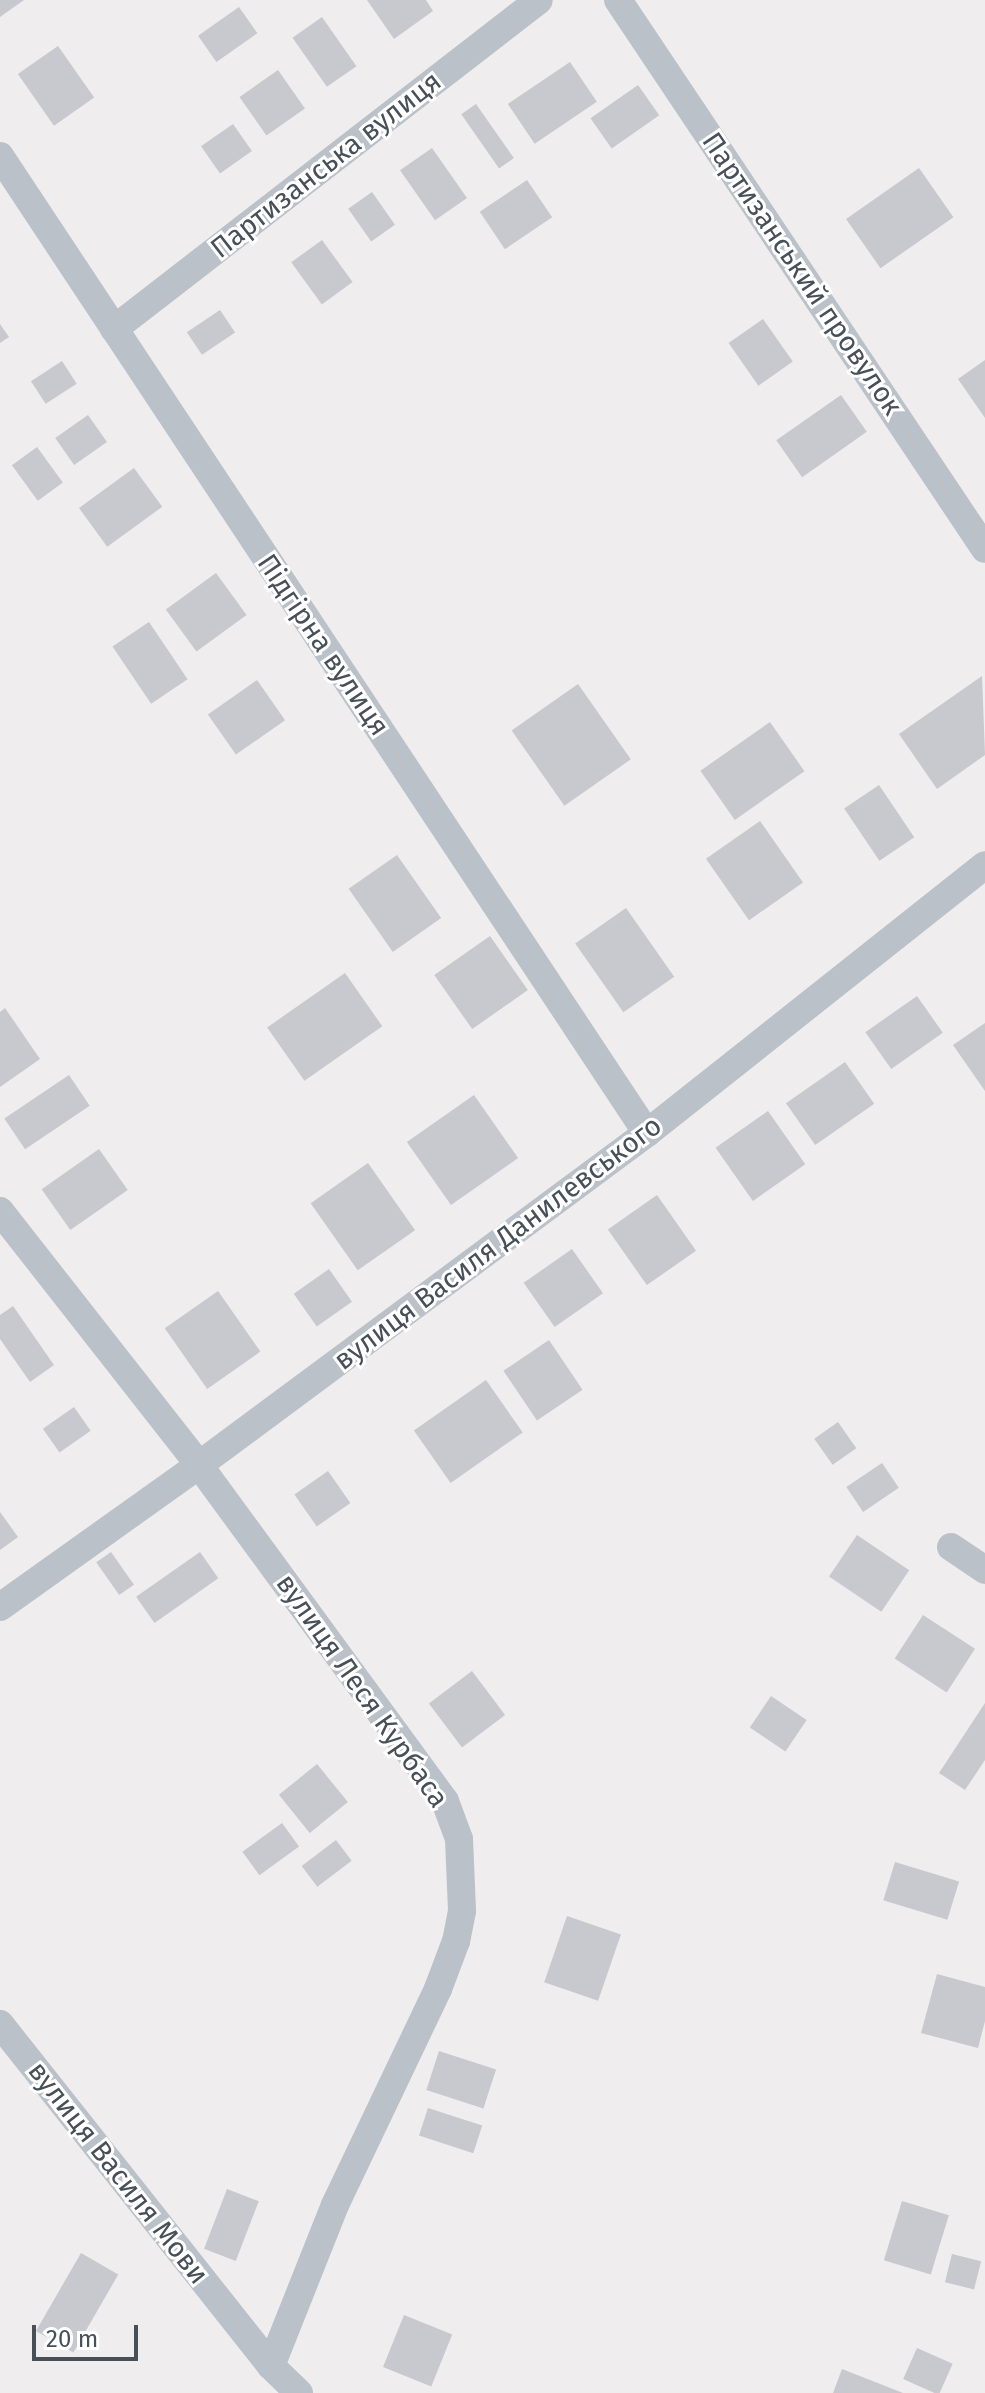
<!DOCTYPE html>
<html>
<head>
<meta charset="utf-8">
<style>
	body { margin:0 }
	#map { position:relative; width:985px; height:2393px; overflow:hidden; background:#efeded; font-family:"Fira Sans",sans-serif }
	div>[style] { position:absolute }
	.building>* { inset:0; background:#c7c9cf; transform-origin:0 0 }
	.minor>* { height:28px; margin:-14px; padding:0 14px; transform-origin:14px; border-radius:14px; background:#bac1c8 }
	span { translate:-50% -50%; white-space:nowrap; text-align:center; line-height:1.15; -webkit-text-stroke:6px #fff; paint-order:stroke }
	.street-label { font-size:28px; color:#475058 }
	.scale { position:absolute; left:32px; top:2325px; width:106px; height:36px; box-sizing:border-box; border:4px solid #475058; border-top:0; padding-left:10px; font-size:24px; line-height:28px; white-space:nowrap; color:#475058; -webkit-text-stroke:6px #fff; paint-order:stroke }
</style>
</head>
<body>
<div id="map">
	<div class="building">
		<i style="clip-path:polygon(0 0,24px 0,0 17px)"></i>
		<i style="clip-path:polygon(367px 0,426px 0,433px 11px,394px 39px)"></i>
		<i style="left:239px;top:7px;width:32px;height:50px;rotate:55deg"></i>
		<i style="left:322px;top:17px;width:60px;height:36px;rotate:55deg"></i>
		<i style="left:58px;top:46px;width:63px;height:49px;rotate:55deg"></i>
		<i style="left:570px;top:62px;width:48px;height:75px;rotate:56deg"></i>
		<i style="left:278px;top:70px;width:47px;height:47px;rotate:55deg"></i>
		<i style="left:638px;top:85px;width:37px;height:58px;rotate:55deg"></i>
		<i style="left:476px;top:104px;width:66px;height:18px;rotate:55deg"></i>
		<i style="left:233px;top:124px;width:33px;height:39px;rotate:55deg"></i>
		<i style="left:432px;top:148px;width:61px;height:39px;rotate:55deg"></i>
		<i style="left:919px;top:168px;width:60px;height:89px;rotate:55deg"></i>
		<i style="left:527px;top:180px;width:45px;height:57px;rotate:56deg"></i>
		<i style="left:372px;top:192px;width:40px;height:29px;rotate:55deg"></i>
		<i style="left:322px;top:240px;width:52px;height:38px;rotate:54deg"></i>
		<i style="left:220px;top:310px;width:27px;height:40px;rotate:56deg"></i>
		<i style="left:763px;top:319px;width:52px;height:42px;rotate:55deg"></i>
		<i style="clip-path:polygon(0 324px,9px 337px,0 343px)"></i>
		<i style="clip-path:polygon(985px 360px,985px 418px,958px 379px)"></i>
		<i style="left:62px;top:361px;width:27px;height:37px;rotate:57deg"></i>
		<i style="left:841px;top:395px;width:45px;height:79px;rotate:55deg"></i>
		<i style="left:88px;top:415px;width:33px;height:40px;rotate:55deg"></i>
		<i style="left:37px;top:447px;width:44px;height:31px;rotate:54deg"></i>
		<i style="left:134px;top:468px;width:48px;height:68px;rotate:54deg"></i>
		<i style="left:216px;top:573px;width:52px;height:62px;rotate:54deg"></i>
		<i style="left:149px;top:622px;width:69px;height:44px;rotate:56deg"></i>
		<i style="clip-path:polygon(982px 676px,985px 755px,937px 789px,899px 734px)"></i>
		<i style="left:257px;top:680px;width:49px;height:60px;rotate:55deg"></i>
		<i style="left:578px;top:684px;width:92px;height:81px;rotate:55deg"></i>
		<i style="left:770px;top:722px;width:60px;height:85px;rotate:55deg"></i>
		<i style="left:879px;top:785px;width:63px;height:42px;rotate:56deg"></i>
		<i style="left:760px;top:821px;width:75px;height:66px;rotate:55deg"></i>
		<i style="left:397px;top:855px;width:77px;height:59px;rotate:55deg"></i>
		<i style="left:626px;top:908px;width:84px;height:62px;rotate:55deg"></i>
		<i style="left:490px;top:936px;width:66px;height:68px;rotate:55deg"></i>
		<i style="left:345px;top:973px;width:65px;height:95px;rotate:55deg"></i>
		<i style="left:917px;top:996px;width:45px;height:63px;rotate:55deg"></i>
		<i style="clip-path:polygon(5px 1008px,40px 1059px,0 1087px,0 1012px)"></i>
		<i style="clip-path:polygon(985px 1023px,985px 1091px,953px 1045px)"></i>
		<i style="left:845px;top:1062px;width:51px;height:72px;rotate:55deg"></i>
		<i style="left:69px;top:1075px;width:37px;height:78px;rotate:56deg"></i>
		<i style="left:474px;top:1095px;width:77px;height:82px;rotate:55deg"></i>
		<i style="left:768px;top:1111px;width:65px;height:64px;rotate:55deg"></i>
		<i style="left:99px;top:1149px;width:50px;height:70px;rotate:55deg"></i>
		<i style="left:368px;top:1163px;width:82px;height:70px;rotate:55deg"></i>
		<i style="left:657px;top:1195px;width:68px;height:60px;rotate:55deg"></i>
		<i style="left:572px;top:1249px;width:54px;height:59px;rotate:55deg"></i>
		<i style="left:329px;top:1269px;width:40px;height:43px;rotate:55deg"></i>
		<i style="left:218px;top:1291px;width:74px;height:65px;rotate:55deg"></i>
		<i style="clip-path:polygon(13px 1306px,54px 1365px,30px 1382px,0 1339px,0 1315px)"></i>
		<i style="left:549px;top:1340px;width:60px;height:55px;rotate:56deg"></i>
		<i style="left:486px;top:1380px;width:64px;height:88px;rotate:55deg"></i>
		<i style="left:74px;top:1407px;width:29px;height:38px;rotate:55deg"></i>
		<i style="left:838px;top:1422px;width:32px;height:29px;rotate:55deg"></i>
		<i style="left:882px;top:1463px;width:30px;height:43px;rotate:56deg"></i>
		<i style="left:328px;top:1471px;width:39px;height:41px;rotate:55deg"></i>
		<i style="clip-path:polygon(0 1512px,18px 1537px,0 1550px)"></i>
		<i style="left:857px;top:1535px;width:63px;height:50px;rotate:34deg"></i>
		<i style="left:111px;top:1552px;width:40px;height:18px;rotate:55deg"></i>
		<i style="left:200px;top:1552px;width:32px;height:78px;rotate:55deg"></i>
		<i style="left:923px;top:1615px;width:62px;height:52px;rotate:33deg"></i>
		<i style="left:472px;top:1671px;width:55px;height:54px;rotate:53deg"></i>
		<i style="left:771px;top:1696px;width:43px;height:38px;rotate:34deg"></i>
		<i style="clip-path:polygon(985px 1703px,985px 1760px,965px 1790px,939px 1773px)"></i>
		<i style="left:317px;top:1764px;width:49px;height:49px;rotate:51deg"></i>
		<i style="left:282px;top:1823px;width:29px;height:49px;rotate:54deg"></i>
		<i style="left:336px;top:1840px;width:26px;height:43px;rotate:53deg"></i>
		<i style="left:895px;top:1862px;width:67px;height:40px;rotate:17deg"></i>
		<i style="left:567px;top:1916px;width:57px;height:70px;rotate:19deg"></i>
		<i style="clip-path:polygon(937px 1974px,985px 1987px,985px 2021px,978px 2048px,921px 2033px)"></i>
		<i style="left:439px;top:2051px;width:60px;height:41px;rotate:18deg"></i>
		<i style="left:428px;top:2108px;width:57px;height:29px;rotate:18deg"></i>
		<i style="left:227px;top:2189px;width:34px;height:64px;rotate:21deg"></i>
		<i style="left:902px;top:2201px;width:49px;height:62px;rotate:17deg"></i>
		<i style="left:81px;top:2253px;width:43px;height:90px;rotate:30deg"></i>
		<i style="left:952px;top:2254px;width:30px;height:29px;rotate:14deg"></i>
		<i style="left:404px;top:2315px;width:52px;height:56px;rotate:22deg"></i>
		<i style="left:917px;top:2348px;width:39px;height:34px;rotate:24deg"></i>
		<i style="clip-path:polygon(842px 2369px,903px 2393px,833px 2393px)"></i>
	</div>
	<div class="minor">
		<i style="left:618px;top:0;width:660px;rotate:56.24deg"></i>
		<i style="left:0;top:156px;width:1172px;rotate:56.49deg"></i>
		<i style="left:114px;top:329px;width:537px;rotate:-37.74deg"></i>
		<i style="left:0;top:1211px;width:323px;rotate:51.9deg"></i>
		<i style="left:199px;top:1465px;width:416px;rotate:53.8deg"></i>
		<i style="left:445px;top:1801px;width:40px;rotate:69.8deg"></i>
		<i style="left:459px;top:1839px;width:72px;rotate:87.6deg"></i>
		<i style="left:462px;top:1911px;width:31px;rotate:101deg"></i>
		<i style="left:456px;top:1941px;width:51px;rotate:110.6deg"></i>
		<i style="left:438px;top:1989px;width:239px;rotate:115.5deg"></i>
		<i style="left:335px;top:2205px;width:173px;rotate:111.7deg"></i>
		<i style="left:951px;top:1547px;width:41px;rotate:34.1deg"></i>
		<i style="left:0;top:1607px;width:244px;rotate:-35.5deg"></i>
		<i style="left:199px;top:1465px;width:558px;rotate:-36.54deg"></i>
		<i style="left:647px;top:1133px;width:431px;rotate:-38.4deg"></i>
		<i style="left:0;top:2024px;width:436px;rotate:51.6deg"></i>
		<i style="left:271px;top:2366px;width:39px;rotate:44deg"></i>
	</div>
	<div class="street-label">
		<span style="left:326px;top:165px;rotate:-38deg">Партизанська вулиця</span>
		<span style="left:802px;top:274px;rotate:56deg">Партизанський провулок</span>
		<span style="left:323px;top:645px;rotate:56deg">Підгірна вулиця</span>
		<span style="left:498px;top:1243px;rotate:-37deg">вулиця Василя Данилевського</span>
		<span style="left:362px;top:1691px;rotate:55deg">вулиця Леся Курбаса</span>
		<span style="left:118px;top:2173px;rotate:52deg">вулиця Василя Мови</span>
	</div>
	<div class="scale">20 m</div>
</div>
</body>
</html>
